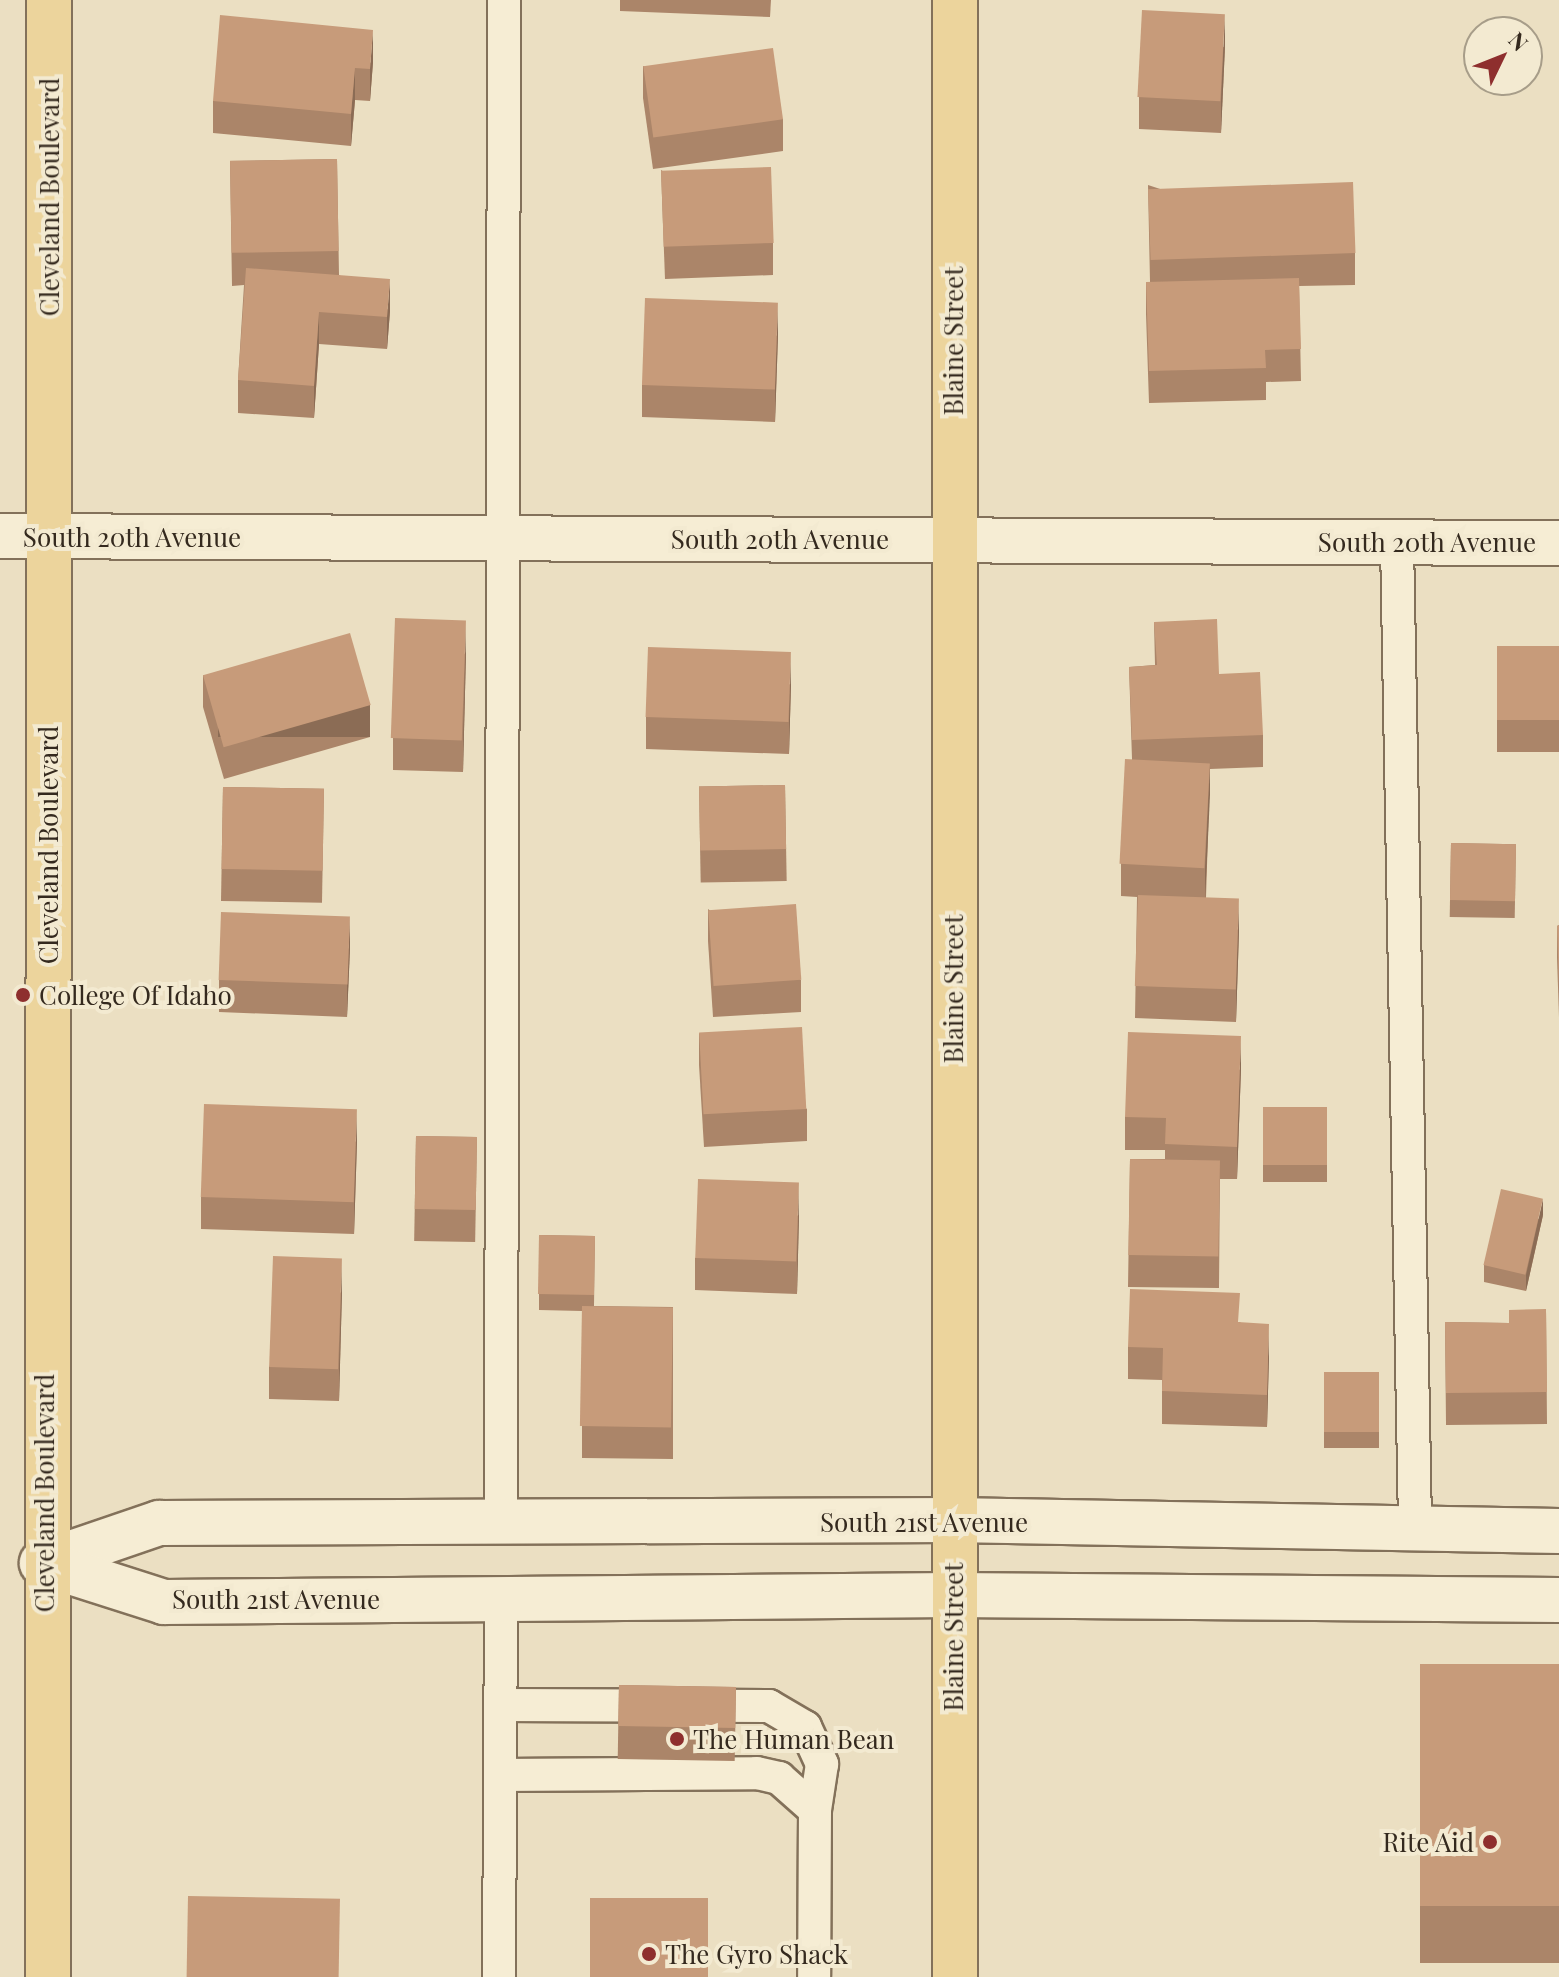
<!DOCTYPE html>
<html>
<head>
<meta charset="utf-8">
<style>
	body { margin:0 }
	#map { position:relative; width:1559px; height:1977px; overflow:hidden; background:#ebdfc2; font-family:"Playfair Display",serif }
	div>[style] { position:absolute }
	.roads { filter:drop-shadow(2px 0 #83715a) drop-shadow(-2px 0 #83715a) drop-shadow(0 2px #83715a) drop-shadow(0 -2px #83715a) }
	.lane>* { height:32px; margin:-16px; padding:0 16px; transform-origin:16px; border-radius:16px; background:#f6edd4 }
	.street>* { height:44px; margin:-22px; padding:0 22px; transform-origin:22px; border-radius:22px; background:#f6edd4 }
	.secondary>* { height:44px; margin:-22px; padding:0 22px; transform-origin:22px; border-radius:22px; background:#f6edd4 }
	.primary>* { height:44px; margin:-22px; padding:0 22px; transform-origin:22px; border-radius:22px; background:#ecd49c }
	.wall>* { inset:0; background:#ab8569; transform-origin:0 0 }
	.shaded-wall>* { inset:0; background:#8b6c55; transform-origin:0 0 }
	.building>* { inset:0; background:#c79b7a; transform-origin:0 0 }
	.dots>* { width:22px; height:22px; translate:-50% -50%; box-sizing:border-box; border:4px solid #f3ead1; border-radius:50% }
	span { translate:-50% -50%; white-space:nowrap; text-align:center; line-height:1.15; -webkit-text-stroke:8px #f3ead1; paint-order:stroke }
	.street-label { font-size:26px; color:#34291e }
	.poi-label { font-size:26px; color:#34291e }
	.left { translate:0 -50%; text-align:left }
	.right { translate:-100% -50%; text-align:right }
	.north { position:absolute; left:1463px; top:16px; width:80px; height:80px; box-sizing:border-box; background:#f3ead1; border:2px solid #a79d89; border-radius:50%; rotate:47deg; font-size:22px; font-weight:700; line-height:32px; text-align:center; color:#34291e }
	.north::after { content:''; display:block; margin:auto; width:28px; height:36px; background:#8e2f2e; clip-path:polygon(50% 0,100% 100%,50% 72%,0 100%) }
</style>
</head>
<body>
<div id="map">
	<div class="roads">
		<div class="lane">
			<i style="left:1397px;top:542px;width:986px;rotate:88.95deg"></i>
			<i style="left:501px;top:1522px;width:1522px;rotate:-89.89deg"></i>
			<i style="left:501px;top:1705px;width:268px;rotate:0.2deg"></i>
			<i style="left:769px;top:1706px;width:42px;rotate:30.3deg"></i>
			<i style="left:805px;top:1727px;width:41px;rotate:65.3deg"></i>
			<i style="left:822px;top:1764px;width:47px;rotate:98.7deg"></i>
			<i style="left:815px;top:1810px;width:167px;rotate:90.3deg"></i>
			<i style="left:500px;top:1775px;width:257px;rotate:-0.4deg"></i>
			<i style="left:757px;top:1773px;width:23px;rotate:13deg"></i>
			<i style="left:779px;top:1778px;width:48px;rotate:41.6deg"></i>
			<i style="left:499px;top:1977px;width:380px;rotate:-89.7deg"></i>
		</div>
		<div class="street">
			<i style="left:0;top:536px;width:1559px;rotate:0.26deg"></i>
		</div>
		<div class="secondary">
			<i style="left:42px;top:1563px;width:124px;rotate:-18.9deg"></i>
			<i style="left:159px;top:1523px;width:794px;rotate:-0.22deg"></i>
			<i style="left:953px;top:1520px;width:606px;rotate:1.04deg"></i>
			<i style="left:42px;top:1563px;width:128px;rotate:17.7deg"></i>
			<i style="left:164px;top:1602px;width:789px;rotate:-0.51deg"></i>
			<i style="left:953px;top:1595px;width:606px;rotate:0.47deg"></i>
		</div>
		<div class="primary">
			<i style="left:955px;top:0;width:1977px;rotate:90deg"></i>
			<i style="left:48px;top:1977px;width:1977px;rotate:-89.97deg"></i>
		</div>
	</div>
	<div class="wall">
		<i style="clip-path:polygon(620px 0,771px 0,770px 17px,620px 11px)"></i>
		<i style="clip-path:polygon(1225px 46px,1221px 133px,1139px 129px,1139px 97px)"></i>
		<i style="clip-path:polygon(373px 62px,370px 101px,355px 100px,351px 146px,213px 133px,213px 101px)"></i>
		<i style="clip-path:polygon(643px 66px,783px 119px,783px 151px,653px 169px,643px 98px)"></i>
		<i style="clip-path:polygon(337px 159px,339px 275px,390px 311px,387px 349px,319px 344px,314px 418px,238px 413px,238px 380px,244px 285px,232px 286px,230px 161px)"></i>
		<i style="clip-path:polygon(661px 170px,773px 243px,773px 275px,665px 279px)"></i>
		<i style="clip-path:polygon(1148px 185px,1355px 253px,1355px 285px,1299px 286px,1301px 381px,1266px 382px,1266px 400px,1149px 403px,1146px 314px,1146px 282px,1150px 282px)"></i>
		<i style="clip-path:polygon(778px 335px,775px 422px,642px 417px,642px 385px)"></i>
		<i style="clip-path:polygon(1154px 622px,1219px 674px,1263px 735px,1263px 767px,1210px 769px,1206px 898px,1239px 931px,1236px 1022px,1135px 1018px,1137px 897px,1121px 896px,1121px 864px,1132px 759px,1129px 667px,1155px 665px)"></i>
		<i style="left:1559px;top:646px;width:106px;height:62px;rotate:90deg"></i>
		<i style="clip-path:polygon(466px 652px,463px 772px,393px 770px,393px 738px)"></i>
		<i style="clip-path:polygon(203px 675px,370px 737px,224px 779px,203px 707px)"></i>
		<i style="clip-path:polygon(791px 684px,789px 754px,646px 749px,646px 717px)"></i>
		<i style="left:785px;top:785px;width:96px;height:86px;rotate:89deg"></i>
		<i style="left:223px;top:787px;width:101px;height:114px;rotate:1deg"></i>
		<i style="left:1451px;top:843px;width:65px;height:74px;rotate:1deg"></i>
		<i style="clip-path:polygon(708px 909px,801px 980px,801px 1012px,713px 1017px,708px 941px)"></i>
		<i style="clip-path:polygon(1559px 925px,1559px 1017px,1557px 958px,1557px 926px)"></i>
		<i style="clip-path:polygon(350px 948px,347px 1017px,219px 1012px,219px 980px)"></i>
		<i style="clip-path:polygon(699px 1033px,807px 1109px,807px 1141px,704px 1147px,699px 1065px)"></i>
		<i style="clip-path:polygon(1241px 1069px,1237px 1179px,1220px 1179px,1219px 1288px,1128px 1287px,1130px 1159px,1165px 1159px,1165px 1150px,1125px 1150px,1125px 1117px)"></i>
		<i style="left:1263px;top:1107px;width:64px;height:75px"></i>
		<i style="left:416px;top:1136px;width:61px;height:105px;rotate:1deg"></i>
		<i style="clip-path:polygon(357px 1141px,354px 1234px,201px 1229px,201px 1197px)"></i>
		<i style="clip-path:polygon(799px 1215px,797px 1294px,695px 1290px,695px 1258px)"></i>
		<i style="clip-path:polygon(1543px 1215px,1526px 1291px,1484px 1282px,1484px 1265px)"></i>
		<i style="clip-path:polygon(539px 1235px,595px 1236px,594px 1306px,673px 1307px,673px 1459px,582px 1458px,582px 1311px,539px 1310px)"></i>
		<i style="clip-path:polygon(342px 1291px,339px 1401px,269px 1399px,269px 1367px)"></i>
		<i style="clip-path:polygon(1546px 1309px,1547px 1424px,1446px 1425px,1445px 1322px,1509px 1323px)"></i>
		<i style="clip-path:polygon(1240px 1322px,1269px 1356px,1267px 1427px,1162px 1424px,1162px 1380px,1128px 1379px,1128px 1347px)"></i>
		<i style="left:1324px;top:1372px;width:55px;height:76px"></i>
		<i style="left:1420px;top:1664px;width:139px;height:299px"></i>
		<i style="left:619px;top:1685px;width:117px;height:74px;rotate:1deg"></i>
	</div>
	<div class="shaded-wall">
		<i style="clip-path:polygon(1225px 14px,1225px 46px,1221px 133px,1221px 101px)"></i>
		<i style="clip-path:polygon(373px 30px,373px 62px,370px 101px,370px 69px)"></i>
		<i style="clip-path:polygon(355px 68px,355px 100px,351px 146px,351px 114px)"></i>
		<i style="clip-path:polygon(390px 279px,390px 311px,387px 349px,387px 317px)"></i>
		<i style="clip-path:polygon(778px 303px,778px 335px,775px 422px,775px 390px)"></i>
		<i style="clip-path:polygon(319px 312px,319px 344px,314px 418px,314px 386px)"></i>
		<i style="clip-path:polygon(466px 620px,466px 652px,463px 772px,463px 740px)"></i>
		<i style="clip-path:polygon(791px 652px,791px 684px,789px 754px,789px 722px)"></i>
		<i style="left:370px;top:705px;width:32px;height:152px;rotate:90deg"></i>
		<i style="clip-path:polygon(1210px 763px,1210px 795px,1205px 901px,1205px 869px)"></i>
		<i style="clip-path:polygon(1239px 899px,1239px 931px,1236px 1022px,1236px 989px)"></i>
		<i style="clip-path:polygon(350px 916px,350px 948px,347px 1017px,347px 985px)"></i>
		<i style="clip-path:polygon(1241px 1036px,1241px 1069px,1237px 1179px,1237px 1147px)"></i>
		<i style="clip-path:polygon(357px 1109px,357px 1141px,354px 1234px,354px 1202px)"></i>
		<i style="clip-path:polygon(799px 1182px,799px 1215px,797px 1294px,797px 1262px)"></i>
		<i style="clip-path:polygon(1543px 1199px,1543px 1215px,1526px 1291px,1526px 1275px)"></i>
		<i style="clip-path:polygon(342px 1259px,342px 1291px,339px 1401px,339px 1369px)"></i>
		<i style="clip-path:polygon(1269px 1324px,1269px 1356px,1267px 1427px,1267px 1395px)"></i>
	</div>
	<div class="building">
		<i style="left:1142px;top:10px;width:83px;height:87px;rotate:3deg"></i>
		<i style="clip-path:polygon(220px 15px,373px 30px,370px 69px,355px 68px,351px 114px,213px 101px)"></i>
		<i style="left:773px;top:48px;width:72px;height:131px;rotate:82deg"></i>
		<i style="left:337px;top:159px;width:92px;height:107px;rotate:89deg"></i>
		<i style="left:771px;top:167px;width:76px;height:110px;rotate:88deg"></i>
		<i style="left:1353px;top:182px;width:71px;height:205px;rotate:88deg"></i>
		<i style="clip-path:polygon(246px 268px,390px 279px,387px 317px,319px 312px,314px 386px,238px 380px)"></i>
		<i style="clip-path:polygon(1299px 278px,1301px 349px,1265px 350px,1266px 368px,1149px 371px,1146px 282px)"></i>
		<i style="left:645px;top:298px;width:133px;height:87px;rotate:2deg"></i>
		<i style="left:395px;top:618px;width:71px;height:120px;rotate:2deg"></i>
		<i style="clip-path:polygon(1217px 619px,1219px 674px,1260px 672px,1263px 735px,1132px 740px,1129px 667px,1157px 665px,1154px 622px)"></i>
		<i style="left:350px;top:633px;width:75px;height:153px;rotate:74deg"></i>
		<i style="left:1559px;top:646px;width:74px;height:62px;rotate:90deg"></i>
		<i style="left:648px;top:647px;width:143px;height:70px;rotate:2deg"></i>
		<i style="left:1125px;top:759px;width:85px;height:105px;rotate:3deg"></i>
		<i style="left:785px;top:785px;width:64px;height:86px;rotate:89deg"></i>
		<i style="left:223px;top:787px;width:101px;height:82px;rotate:1deg"></i>
		<i style="left:1451px;top:843px;width:65px;height:57px;rotate:1deg"></i>
		<i style="left:1138px;top:895px;width:101px;height:91px;rotate:2deg"></i>
		<i style="left:796px;top:904px;width:76px;height:88px;rotate:86deg"></i>
		<i style="left:221px;top:912px;width:129px;height:68px;rotate:2deg"></i>
		<i style="clip-path:polygon(1559px 925px,1559px 985px,1557px 926px)"></i>
		<i style="left:802px;top:1027px;width:82px;height:103px;rotate:87deg"></i>
		<i style="clip-path:polygon(1128px 1032px,1241px 1036px,1237px 1147px,1165px 1144px,1166px 1118px,1125px 1117px)"></i>
		<i style="left:204px;top:1104px;width:153px;height:93px;rotate:2deg"></i>
		<i style="left:1263px;top:1107px;width:64px;height:58px"></i>
		<i style="left:416px;top:1136px;width:61px;height:73px;rotate:1deg"></i>
		<i style="left:1130px;top:1159px;width:90px;height:96px;rotate:1deg"></i>
		<i style="left:698px;top:1179px;width:101px;height:79px;rotate:2deg"></i>
		<i style="left:1501px;top:1189px;width:43px;height:78px;rotate:13deg"></i>
		<i style="left:539px;top:1235px;width:56px;height:59px;rotate:1deg"></i>
		<i style="left:273px;top:1256px;width:69px;height:111px;rotate:2deg"></i>
		<i style="clip-path:polygon(1130px 1289px,1240px 1293px,1238px 1322px,1269px 1324px,1267px 1395px,1162px 1391px,1163px 1348px,1128px 1347px)"></i>
		<i style="left:582px;top:1306px;width:91px;height:120px;rotate:1deg"></i>
		<i style="clip-path:polygon(1546px 1309px,1547px 1392px,1446px 1393px,1445px 1322px,1509px 1323px,1509px 1310px)"></i>
		<i style="left:1324px;top:1372px;width:55px;height:60px"></i>
		<i style="left:1420px;top:1664px;width:139px;height:242px"></i>
		<i style="left:619px;top:1685px;width:117px;height:41px;rotate:1deg"></i>
		<i style="left:188px;top:1896px;width:152px;height:81px;rotate:1deg"></i>
		<i style="left:590px;top:1898px;width:118px;height:79px"></i>
	</div>
	<div class="dots">
		<i style="left:23px;top:995px;background:#8e2f2e"></i>
		<i style="left:677px;top:1739px;background:#8e2f2e"></i>
		<i style="left:1490px;top:1842px;background:#8e2f2e"></i>
		<i style="left:649px;top:1954px;background:#8e2f2e"></i>
	</div>
	<div class="street-label">
		<span style="left:49px;top:197px;rotate:-90deg">Cleveland Boulevard</span>
		<span style="left:953px;top:341px;rotate:-90deg">Blaine Street</span>
		<span style="left:132px;top:537px">South 20th Avenue</span>
		<span style="left:780px;top:539px">South 20th Avenue</span>
		<span style="left:1427px;top:542px">South 20th Avenue</span>
		<span style="left:48px;top:845px;rotate:-90deg">Cleveland Boulevard</span>
		<span style="left:953px;top:989px;rotate:-90deg">Blaine Street</span>
		<span style="left:44px;top:1493px;rotate:-90deg">Cleveland Boulevard</span>
		<span style="left:924px;top:1522px">South 21st Avenue</span>
		<span style="left:276px;top:1599px">South 21st Avenue</span>
		<span style="left:953px;top:1637px;rotate:-90deg">Blaine Street</span>
	</div>
	<div class="poi-label">
		<span class="left" style="left:39px;top:995px">College Of Idaho</span>
		<span class="left" style="left:693px;top:1739px">The Human Bean</span>
		<span class="right" style="left:1474px;top:1842px">Rite Aid</span>
		<span class="left" style="left:665px;top:1954px">The Gyro Shack</span>
	</div>
	<div class="north">N</div>
</div>
</body>
</html>
